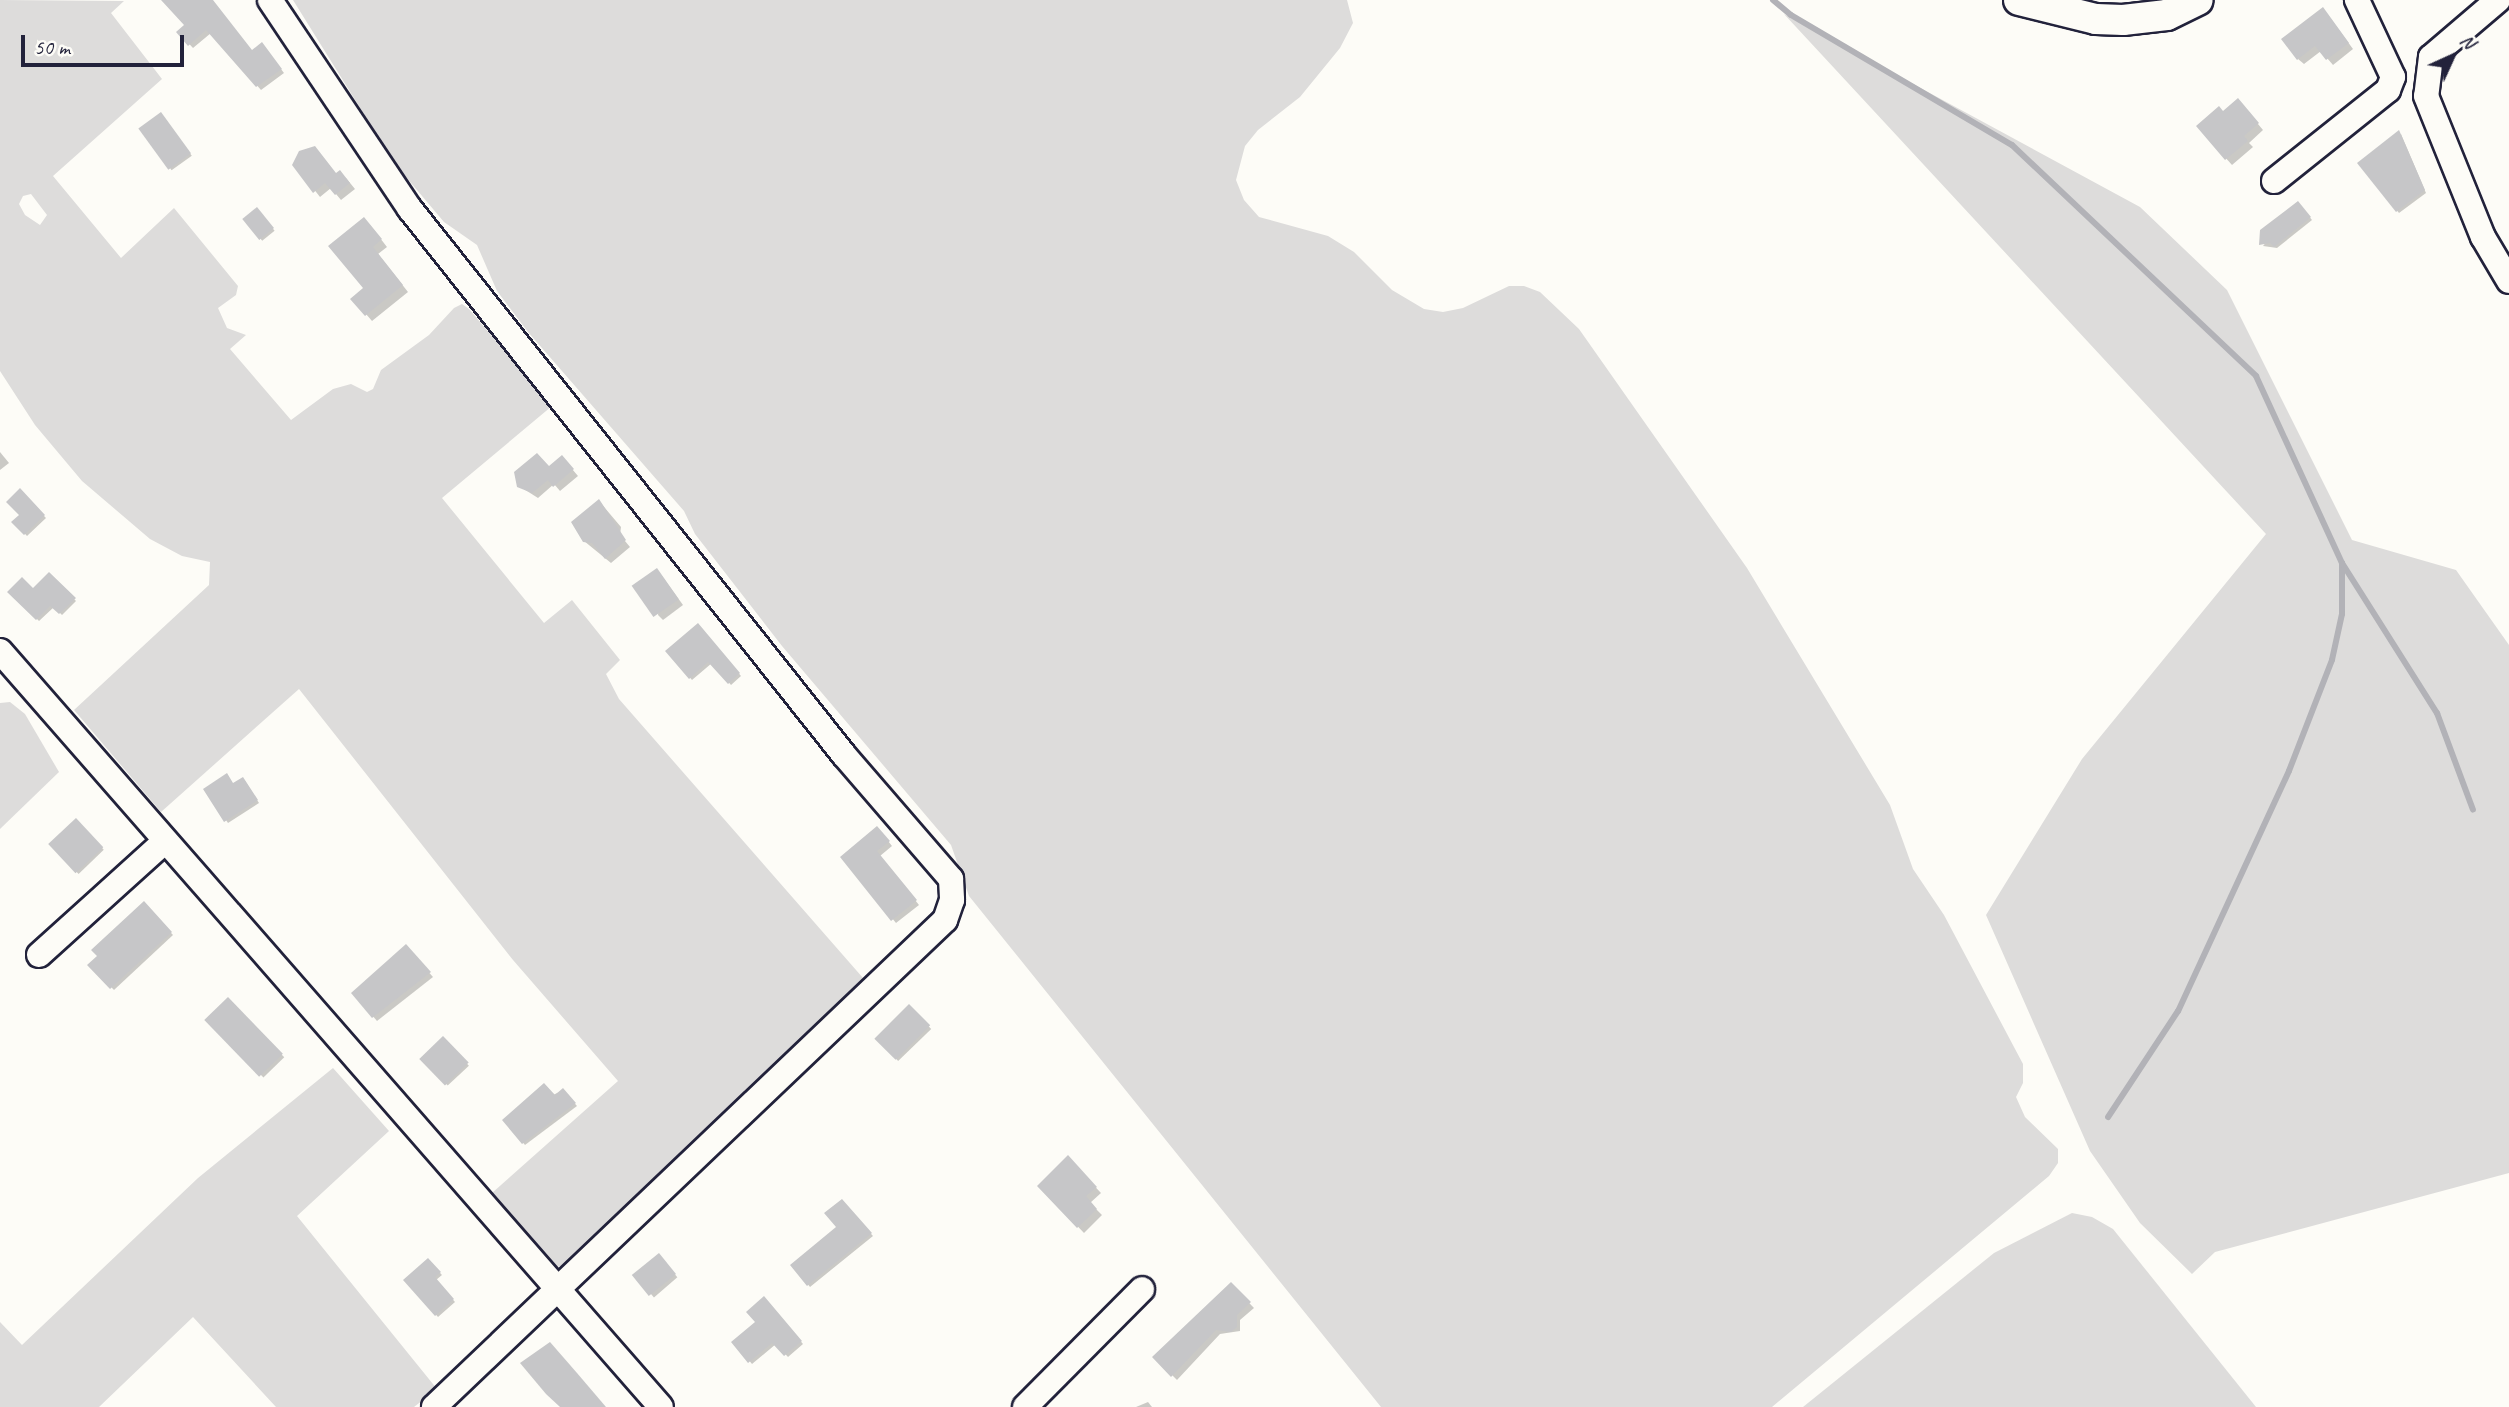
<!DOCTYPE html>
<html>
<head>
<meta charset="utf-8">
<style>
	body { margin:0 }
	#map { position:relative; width:2509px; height:1407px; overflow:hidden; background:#fdfcf7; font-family:Caveat,sans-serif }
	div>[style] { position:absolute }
	.green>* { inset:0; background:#dddcdb }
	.shadow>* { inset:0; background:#0003; transform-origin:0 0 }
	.stream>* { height:6px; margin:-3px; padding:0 3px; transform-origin:3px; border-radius:3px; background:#b2b2b7 }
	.building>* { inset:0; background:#c6c6c8; transform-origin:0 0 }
	.roads { filter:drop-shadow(2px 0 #22223b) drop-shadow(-2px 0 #22223b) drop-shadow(0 2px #22223b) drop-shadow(0 -2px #22223b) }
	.minor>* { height:24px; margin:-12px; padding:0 12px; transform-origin:12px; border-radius:12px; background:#fdfcf7 }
	.tertiary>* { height:30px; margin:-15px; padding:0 15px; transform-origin:15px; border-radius:15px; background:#fdfcf7 }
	span { translate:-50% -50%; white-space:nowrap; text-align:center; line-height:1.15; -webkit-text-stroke:5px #fdfcf7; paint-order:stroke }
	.north { position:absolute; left:2418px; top:21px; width:70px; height:70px; -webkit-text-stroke:5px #fdfcf7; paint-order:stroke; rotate:45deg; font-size:19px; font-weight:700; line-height:28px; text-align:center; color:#22223b }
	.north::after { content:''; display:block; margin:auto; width:24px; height:32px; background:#22223b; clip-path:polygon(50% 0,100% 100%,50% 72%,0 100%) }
	.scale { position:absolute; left:21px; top:35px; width:163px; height:32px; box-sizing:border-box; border:4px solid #22223b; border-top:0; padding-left:9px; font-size:21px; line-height:24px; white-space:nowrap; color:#22223b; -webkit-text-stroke:5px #fdfcf7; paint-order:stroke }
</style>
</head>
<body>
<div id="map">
	<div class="green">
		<i style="clip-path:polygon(evenodd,0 0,124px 1px,111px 13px,162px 79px,53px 176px,121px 258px,174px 208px,238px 286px,236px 295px,218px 308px,227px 328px,246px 335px,230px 349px,291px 420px,333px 389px,351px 384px,367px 392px,373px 389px,381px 370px,429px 335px,454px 308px,462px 304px,469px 309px,552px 406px,442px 498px,544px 623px,572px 600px,620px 660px,606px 674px,619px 699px,863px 978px,569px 1263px,557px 1267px,492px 1193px,618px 1081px,513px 960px,299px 689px,161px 812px,74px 710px,209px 585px,210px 562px,182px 556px,150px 539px,82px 481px,35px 425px,0 371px,0 0,31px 194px,47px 215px,40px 225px,25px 215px,19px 204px,23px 196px,31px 194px)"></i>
		<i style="clip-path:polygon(293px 0,1347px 0,1353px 23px,1340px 48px,1300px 97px,1258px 130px,1245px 146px,1236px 180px,1244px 200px,1259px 217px,1328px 236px,1354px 252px,1392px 290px,1424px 309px,1443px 312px,1463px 308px,1509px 286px,1524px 286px,1540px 292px,1579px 329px,1747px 568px,1890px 805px,1913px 869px,1944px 915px,2023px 1064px,2023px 1083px,2016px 1097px,2025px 1117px,2058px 1149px,2058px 1163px,2049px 1176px,1772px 1407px,1381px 1407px,969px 896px,951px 845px,782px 646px,695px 534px,684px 511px,528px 332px,497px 291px,477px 245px,444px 222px,395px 164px)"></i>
		<i style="clip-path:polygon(1784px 14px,2140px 207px,2227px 290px,2352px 540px,2456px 570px,2509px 645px,2509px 1173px,2215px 1252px,2192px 1274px,2140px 1223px,2090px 1151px,1986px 915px,2082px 759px,2266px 534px)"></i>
		<i style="clip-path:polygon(10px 702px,25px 714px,59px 772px,0 829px,0 703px)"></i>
		<i style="clip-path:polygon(333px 1068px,389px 1131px,297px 1216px,437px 1389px,414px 1407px,276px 1407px,193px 1317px,99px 1407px,0 1407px,0 1322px,22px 1345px,198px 1178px)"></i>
		<i style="clip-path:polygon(2072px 1213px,2092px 1217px,2113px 1229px,2256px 1407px,1803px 1407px,1994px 1253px)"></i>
	</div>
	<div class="shadow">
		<i style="clip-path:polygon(178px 0,210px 0,252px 52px,265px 48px,284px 73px,261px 90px,211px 33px,193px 48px,178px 32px,186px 26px)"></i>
		<i style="clip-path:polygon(2328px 15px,2353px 49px,2333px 65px,2321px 51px,2304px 64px,2298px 59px)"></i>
		<i style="clip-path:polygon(2243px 106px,2263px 130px,2249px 143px,2253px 147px,2232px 165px,2198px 127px)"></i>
		<i style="left:163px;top:116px;width:49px;height:25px;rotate:54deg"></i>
		<i style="clip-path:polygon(2401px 134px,2426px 193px,2399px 213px,2359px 163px)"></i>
		<i style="clip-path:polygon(294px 164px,346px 178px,355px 189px,341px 200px,331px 188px,320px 197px)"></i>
		<i style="clip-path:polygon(2298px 203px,2312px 220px,2277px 248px,2263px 246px)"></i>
		<i style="left:257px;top:209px;width:28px;height:16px;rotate:51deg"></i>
		<i style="clip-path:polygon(370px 225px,387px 247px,378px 254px,408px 292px,372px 321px,353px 299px,365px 289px)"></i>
		<i style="clip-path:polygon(0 452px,9px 463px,0 470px)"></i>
		<i style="clip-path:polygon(567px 463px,578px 476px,560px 491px,554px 484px,538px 498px,519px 486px)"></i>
		<i style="clip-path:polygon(20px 491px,46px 518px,27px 536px,14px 522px,21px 515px)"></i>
		<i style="clip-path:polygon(599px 501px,621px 527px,620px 535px,630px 547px,611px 563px,584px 541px)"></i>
		<i style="clip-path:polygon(49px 574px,76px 601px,62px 615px,54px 607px,39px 621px,10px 592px,33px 591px)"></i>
		<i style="clip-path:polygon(662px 576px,683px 605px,663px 620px,658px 615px)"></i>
		<i style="clip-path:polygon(698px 625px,741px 676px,731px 685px,712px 663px,692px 680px,667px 651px)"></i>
		<i style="clip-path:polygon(245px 781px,259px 803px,228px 823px,205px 789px)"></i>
		<i style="left:76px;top:821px;width:40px;height:35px;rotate:46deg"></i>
		<i style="clip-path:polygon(881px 832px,892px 846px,880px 856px,919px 905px,896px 923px,843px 858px)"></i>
		<i style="clip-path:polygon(144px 904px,173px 935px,114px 990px,90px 965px)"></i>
		<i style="clip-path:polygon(406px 946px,433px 977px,377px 1021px,354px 994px)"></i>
		<i style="left:228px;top:999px;width:81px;height:29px;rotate:46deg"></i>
		<i style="left:909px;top:1006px;width:32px;height:46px;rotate:46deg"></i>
		<i style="left:443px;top:1038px;width:38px;height:29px;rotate:47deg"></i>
		<i style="clip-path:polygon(563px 1090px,577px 1106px,525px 1145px,504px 1120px)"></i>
		<i style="clip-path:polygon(1068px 1158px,1101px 1193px,1090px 1203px,1102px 1215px,1084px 1233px,1039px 1186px)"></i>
		<i style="clip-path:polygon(842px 1202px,873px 1236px,810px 1287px,792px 1265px,838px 1228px)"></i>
		<i style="left:659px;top:1256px;width:28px;height:31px;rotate:49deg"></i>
		<i style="clip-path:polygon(428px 1260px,442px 1275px,436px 1280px,455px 1302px,438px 1317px,405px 1280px)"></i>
		<i style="clip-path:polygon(1231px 1284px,1254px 1308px,1240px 1320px,1240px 1331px,1220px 1334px,1177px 1380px,1154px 1357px)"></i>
		<i style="clip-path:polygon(764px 1299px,803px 1344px,788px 1357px,776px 1344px,752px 1364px,734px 1342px,757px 1322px)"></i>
		<i style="clip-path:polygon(1148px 1402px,1152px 1407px,1136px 1407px)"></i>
	</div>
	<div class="stream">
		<i style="left:1773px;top:0;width:23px;rotate:40deg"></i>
		<i style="left:1791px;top:15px;width:256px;rotate:30.5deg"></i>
		<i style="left:2012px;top:145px;width:336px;rotate:43.4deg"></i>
		<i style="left:2256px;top:376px;width:206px;rotate:65.3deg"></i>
		<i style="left:2342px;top:563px;width:51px;rotate:90deg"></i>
		<i style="left:2342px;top:614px;width:47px;rotate:102.3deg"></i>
		<i style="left:2332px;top:660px;width:119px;rotate:111.2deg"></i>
		<i style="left:2289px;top:771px;width:264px;rotate:114.8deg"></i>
		<i style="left:2178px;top:1011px;width:127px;rotate:123.4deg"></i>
		<i style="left:2342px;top:563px;width:178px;rotate:57.7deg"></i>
		<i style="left:2437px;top:713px;width:103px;rotate:69.6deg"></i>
	</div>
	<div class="building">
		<i style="clip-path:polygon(161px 0,213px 0,252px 50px,262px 42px,282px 69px,256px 87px,206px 30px,188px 46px,176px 32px,184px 25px)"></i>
		<i style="clip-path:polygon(2323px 7px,2349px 43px,2326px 60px,2315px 46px,2297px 60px,2281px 39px)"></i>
		<i style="clip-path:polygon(2238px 98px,2259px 123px,2244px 136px,2248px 141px,2225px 160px,2196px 126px,2219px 106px,2223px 111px)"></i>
		<i style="left:161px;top:112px;width:51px;height:28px;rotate:54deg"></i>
		<i style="clip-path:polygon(2399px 130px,2425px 190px,2396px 212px,2357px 163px)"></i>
		<i style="clip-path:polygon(315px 146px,336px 173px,340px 170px,350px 183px,335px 195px,325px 183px,313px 193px,292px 165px,299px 151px)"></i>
		<i style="clip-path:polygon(2298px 201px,2311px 217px,2274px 247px,2270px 243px,2259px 245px,2260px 230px)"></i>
		<i style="left:257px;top:207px;width:27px;height:19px;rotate:51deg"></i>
		<i style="clip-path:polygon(364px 217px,382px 239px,373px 247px,403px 285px,365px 316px,350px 299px,363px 288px,328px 246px)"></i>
		<i style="clip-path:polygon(537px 453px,549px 466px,562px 455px,574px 469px,553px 487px,548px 480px,532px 493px,517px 487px,514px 472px)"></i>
		<i style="clip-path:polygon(20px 488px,45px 515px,24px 535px,11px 522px,19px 515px,6px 502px)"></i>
		<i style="clip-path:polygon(599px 499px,626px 540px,605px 559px,592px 543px,583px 542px,571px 522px)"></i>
		<i style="left:657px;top:568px;width:38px;height:31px;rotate:55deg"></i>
		<i style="clip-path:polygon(49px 572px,76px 598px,59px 614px,50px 606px,36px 620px,7px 592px,22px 577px,33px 588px)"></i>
		<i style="clip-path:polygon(698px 623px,740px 673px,728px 684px,708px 662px,689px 679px,665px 651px)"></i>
		<i style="clip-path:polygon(227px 773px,233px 783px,243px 777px,258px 800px,224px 822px,203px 789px)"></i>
		<i style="left:76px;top:818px;width:40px;height:38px;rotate:47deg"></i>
		<i style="clip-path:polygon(877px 826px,890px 841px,877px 851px,917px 900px,891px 921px,840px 857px)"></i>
		<i style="clip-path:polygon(144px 901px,172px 932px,110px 989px,87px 965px,97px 956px,91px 950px)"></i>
		<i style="clip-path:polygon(406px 944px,431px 972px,372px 1018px,351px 993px)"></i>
		<i style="left:228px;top:997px;width:79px;height:33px;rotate:46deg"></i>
		<i style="left:909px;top:1004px;width:30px;height:49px;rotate:45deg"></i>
		<i style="left:443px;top:1036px;width:37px;height:33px;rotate:46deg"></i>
		<i style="clip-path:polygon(544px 1083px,555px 1095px,563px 1088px,576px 1103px,522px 1144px,502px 1120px)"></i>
		<i style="clip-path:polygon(1068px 1155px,1097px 1187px,1086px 1196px,1097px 1209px,1077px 1228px,1037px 1186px)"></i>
		<i style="clip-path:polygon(842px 1199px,872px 1233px,807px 1286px,790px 1265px,836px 1227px,824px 1213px)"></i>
		<i style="left:659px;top:1253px;width:27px;height:35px;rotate:51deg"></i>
		<i style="clip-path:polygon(428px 1258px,441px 1272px,435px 1277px,454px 1299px,435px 1316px,403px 1280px)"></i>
		<i style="clip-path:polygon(1231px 1282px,1251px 1302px,1237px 1315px,1237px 1327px,1231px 1332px,1216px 1330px,1171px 1377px,1152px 1357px)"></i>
		<i style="clip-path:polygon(764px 1296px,802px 1341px,784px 1356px,772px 1343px,748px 1363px,731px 1342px,755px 1322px,746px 1312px)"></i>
		<i style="clip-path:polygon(550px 1342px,577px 1373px,606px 1407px,560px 1407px,546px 1394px,520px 1363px)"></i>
	</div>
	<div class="roads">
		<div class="minor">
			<i style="left:270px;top:0;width:252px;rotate:56.2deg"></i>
			<i style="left:410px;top:209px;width:697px;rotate:51.52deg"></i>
			<i style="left:844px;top:755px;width:164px;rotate:49.2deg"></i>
			<i style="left:951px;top:879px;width:21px;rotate:87deg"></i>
			<i style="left:952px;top:900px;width:21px;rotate:109deg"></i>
			<i style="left:945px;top:920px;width:706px;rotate:136.38deg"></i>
			<i style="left:2498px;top:0;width:88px;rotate:139.6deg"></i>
			<i style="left:2431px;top:57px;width:39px;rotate:97deg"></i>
			<i style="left:2426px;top:96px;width:152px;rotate:68deg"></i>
			<i style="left:2483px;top:237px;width:51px;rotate:59.4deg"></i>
			<i style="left:2274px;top:181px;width:146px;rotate:-38.6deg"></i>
			<i style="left:2388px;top:90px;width:14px;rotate:-69deg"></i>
			<i style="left:2393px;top:77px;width:85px;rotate:-115.1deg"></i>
			<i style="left:0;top:651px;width:1004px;rotate:48.84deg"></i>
			<i style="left:39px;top:955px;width:170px;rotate:-42.1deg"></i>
			<i style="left:1025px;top:1407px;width:166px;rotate:-45.2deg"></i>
		</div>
		<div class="tertiary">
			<i style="left:2019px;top:0;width:79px;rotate:13.9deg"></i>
			<i style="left:2096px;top:19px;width:27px;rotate:2deg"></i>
			<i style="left:2123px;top:20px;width:44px;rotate:-6.5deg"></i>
			<i style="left:2167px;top:15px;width:34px;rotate:-26deg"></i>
		</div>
	</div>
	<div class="north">N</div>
	<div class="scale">50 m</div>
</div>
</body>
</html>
